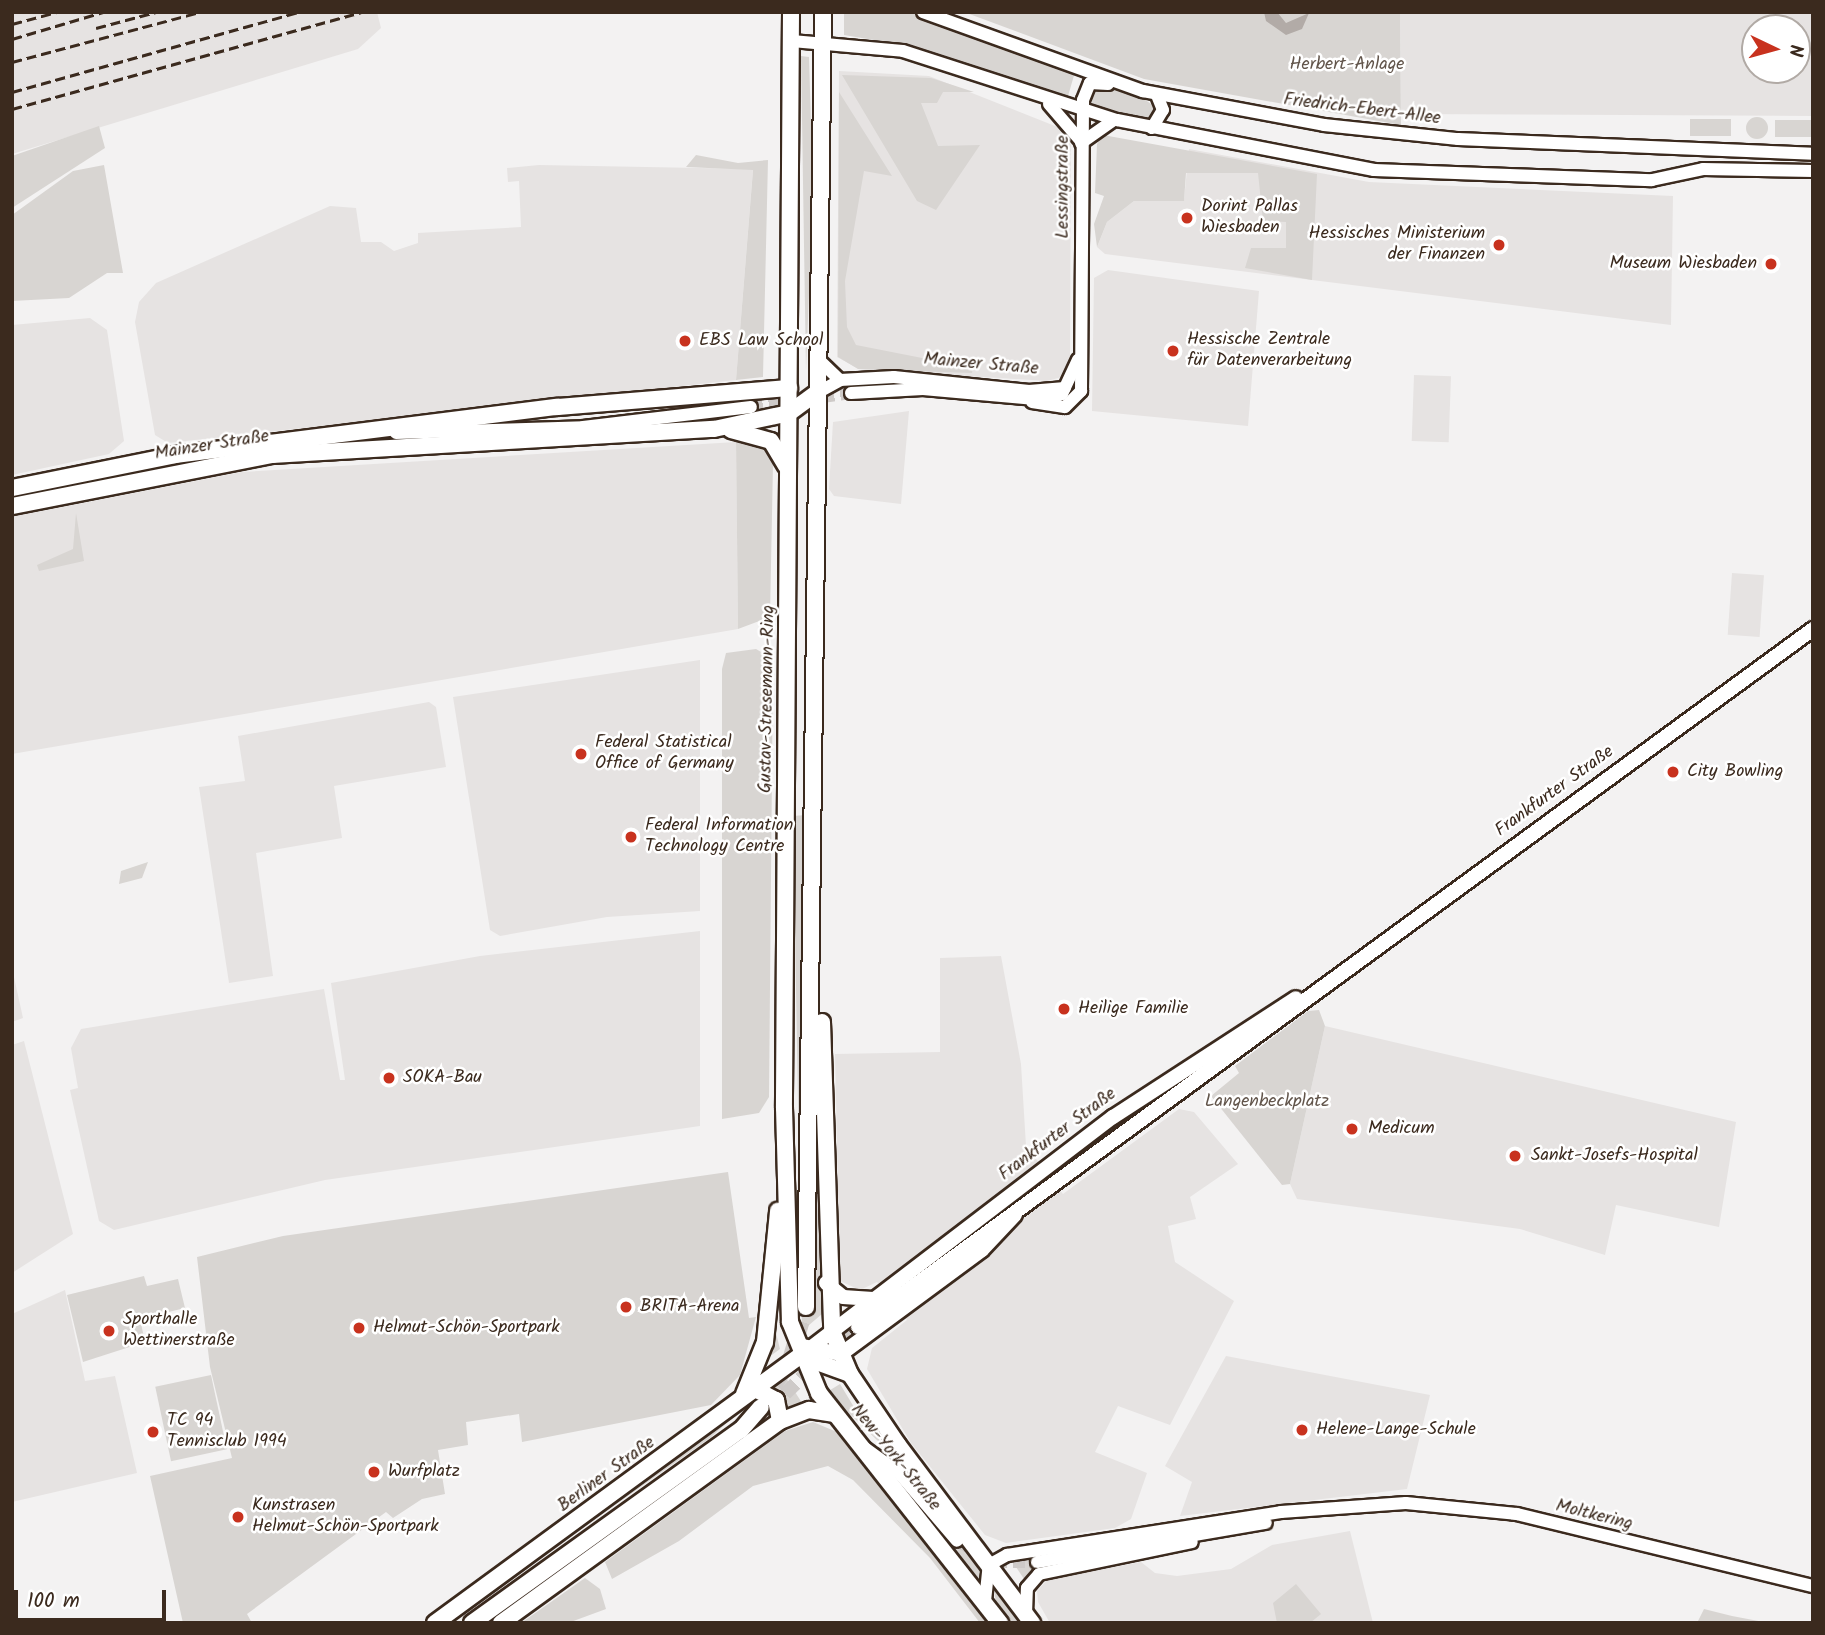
<!DOCTYPE html>
<html>
<head>
<meta charset="utf-8">
<style>
	body { margin:0 }
	#map { position:relative; width:1825px; height:1635px; overflow:hidden; background:#f3f2f2; font-family:Kalam,sans-serif }
	div>[style] { position:absolute }
	.built>* { inset:0; background:#e6e3e2; transform-origin:0 0 }
	.green>* { inset:0; background:#d8d5d2; transform-origin:0 0 }
	.round { border-radius:50% }
	.water>* { inset:0; background:#b2aba7 }
	.tertiary-tunnel>* { height:12px; margin-top:-6px; transform-origin:0; background:repeating-linear-gradient(90deg,#cecac8 0 12px,transparent 0 18px) }
	.secondary-tunnel>* { height:14px; margin-top:-7px; transform-origin:0; background:repeating-linear-gradient(90deg,#cecac8 0 14px,transparent 0 21px) }
	.primary-tunnel>* { height:16px; margin-top:-8px; transform-origin:0; background:repeating-linear-gradient(90deg,#cecac8 0 16px,transparent 0 24px) }
	.roads { filter:drop-shadow(2px 0 #3b2a1e) drop-shadow(-2px 0 #3b2a1e) drop-shadow(0 2px #3b2a1e) drop-shadow(0 -2px #3b2a1e) }
	.tertiary>* { height:12px; margin:-6px; padding:0 6px; transform-origin:6px; border-radius:6px; background:#fff }
	.secondary>* { height:14px; margin:-7px; padding:0 7px; transform-origin:7px; border-radius:7px; background:#fff }
	.primary>* { height:16px; margin:-8px; padding:0 8px; transform-origin:8px; border-radius:8px; background:#fff }
	.rail>* { height:2.5px; margin-top:-1.25px; transform-origin:0; background:repeating-linear-gradient(90deg,#3b2a1e 0 10px,transparent 0 15px) }
	.dots>* { width:19px; height:19px; translate:-50% -50%; box-sizing:border-box; border:4px solid #fff; border-radius:50% }
	span { translate:-50% -50%; white-space:nowrap; text-align:center; line-height:1.15; -webkit-text-stroke:5px #fff; paint-order:stroke }
	.park-label { font-size:18px; color:#62554b }
	.street-label { font-size:18px; color:#3b2a1e }
	.poi-label { font-size:18px; color:#3b2a1e }
	.left { translate:0 -50%; text-align:left }
	.right { translate:-100% -50%; text-align:right }
	.frame { position:absolute; inset:0; border:14px solid #3b2a1e; pointer-events:none }
	.north { position:absolute; left:1741px; top:14px; width:70px; height:70px; box-sizing:border-box; background:#fff; border:2px solid #b1aaa5; border-radius:50%; rotate:95deg; font-size:19px; font-weight:700; line-height:28px; text-align:center; color:#3b2a1e }
	.north::after { content:''; display:block; margin:auto; width:24px; height:32px; background:#c8321e; clip-path:polygon(50% 0,100% 100%,50% 72%,0 100%) }
	.scale { position:absolute; left:14px; top:1590px; width:152px; height:32px; box-sizing:border-box; border:4px solid #3b2a1e; border-top:0; padding-left:9px; font-size:21px; line-height:24px; white-space:nowrap; color:#3b2a1e; -webkit-text-stroke:5px #fff; paint-order:stroke }
</style>
</head>
<body>
<div id="map">
	<div class="built">
		<i style="clip-path:polygon(12px 12px,377px 12px,381px 28px,358px 49px,12px 154px)"></i>
		<i style="clip-path:polygon(evenodd,1400px 12px,1813px 12px,1813px 116px,1401px 114px,1400px 12px,1755px 28px,1797px 28px,1797px 70px,1755px 70px,1755px 28px)"></i>
		<i style="clip-path:polygon(839px 71px,929px 76px,1065px 130px,1071px 146px,1070px 357px,1062px 377px,1047px 381px,859px 369px,837px 357px)"></i>
		<i style="clip-path:polygon(1189px 149px,1369px 182px,1673px 196px,1671px 325px,1105px 254px,1097px 247px,1107px 222px,1134px 201px,1184px 200px)"></i>
		<i style="clip-path:polygon(539px 165px,753px 169px,736px 380px,168px 443px,155px 435px,135px 322px,139px 302px,156px 283px,330px 206px,356px 208px,361px 242px,381px 242px,394px 251px,418px 243px,418px 233px,521px 227px,519px 181px,508px 182px,507px 168px)"></i>
		<i style="clip-path:polygon(1108px 270px,1259px 291px,1248px 426px,1092px 411px,1094px 278px)"></i>
		<i style="clip-path:polygon(90px 318px,107px 330px,124px 441px,109px 454px,12px 475px,12px 325px)"></i>
		<i style="left:1414px;top:375px;width:37px;height:66px;rotate:2deg"></i>
		<i style="clip-path:polygon(909px 411px,901px 504px,834px 496px,829px 489px,833px 422px)"></i>
		<i style="clip-path:polygon(736px 442px,738px 629px,12px 754px,12px 517px,242px 472px)"></i>
		<i style="left:1732px;top:573px;width:32px;height:62px;rotate:4deg"></i>
		<i style="clip-path:polygon(700px 660px,700px 911px,607px 917px,500px 936px,490px 930px,453px 697px)"></i>
		<i style="clip-path:polygon(429px 702px,436px 707px,446px 767px,334px 786px,342px 838px,256px 853px,273px 976px,229px 983px,199px 787px,245px 781px,238px 736px)"></i>
		<i style="clip-path:polygon(700px 931px,700px 1126px,325px 1180px,114px 1230px,99px 1221px,70px 1090px,78px 1088px,71px 1048px,81px 1029px,324px 989px,340px 1080px,345px 1080px,331px 983px,480px 956px)"></i>
		<i style="clip-path:polygon(1001px 956px,1021px 1064px,1026px 1146px,1063px 1194px,1179px 1109px,1194px 1112px,1238px 1164px,1190px 1197px,1196px 1219px,1168px 1226px,1175px 1262px,1234px 1301px,1170px 1425px,1118px 1406px,1095px 1452px,1147px 1473px,1131px 1519px,1115px 1528px,1006px 1543px,985px 1535px,911px 1443px,867px 1369px,872px 1348px,907px 1320px,877px 1282px,860px 1290px,840px 1281px,835px 1054px,940px 1052px,940px 958px)"></i>
		<i style="clip-path:polygon(12px 968px,23px 1018px,12px 1022px)"></i>
		<i style="clip-path:polygon(1325px 1026px,1736px 1122px,1719px 1227px,1616px 1205px,1605px 1255px,1520px 1229px,1297px 1199px,1290px 1184px)"></i>
		<i style="clip-path:polygon(24px 1041px,73px 1234px,12px 1273px,12px 1045px)"></i>
		<i style="clip-path:polygon(65px 1290px,85px 1381px,115px 1376px,137px 1473px,12px 1502px,12px 1314px)"></i>
		<i style="clip-path:polygon(1226px 1356px,1430px 1395px,1407px 1489px,1180px 1516px,1192px 1482px,1165px 1466px)"></i>
		<i style="clip-path:polygon(1350px 1531px,1373px 1623px,1050px 1623px,1038px 1602px,1037px 1591px,1047px 1580px,1141px 1562px,1155px 1573px,1177px 1576px,1231px 1569px,1272px 1545px)"></i>
	</div>
	<div class="green">
		<i style="clip-path:polygon(844px 12px,914px 12px,1075px 72px,1066px 103px,916px 47px,844px 35px)"></i>
		<i style="clip-path:polygon(964px 12px,1400px 12px,1401px 125px,1144px 79px)"></i>
		<i style="clip-path:polygon(801px 56px,809px 57px,813px 190px,806px 370px)"></i>
		<i style="clip-path:polygon(842px 75px,931px 78px,974px 92px,943px 92px,937px 103px,921px 103px,938px 146px,980px 145px,936px 210px,917px 201px)"></i>
		<i style="clip-path:polygon(1099px 85px,1142px 98px,1156px 107px,1152px 118px,1094px 108px,1089px 93px)"></i>
		<i style="clip-path:polygon(839px 92px,892px 176px,864px 171px,845px 281px,847px 327px,856px 345px,973px 368px,972px 373px,858px 369px,838px 357px)"></i>
		<i class="round" style="left:1746px;top:117px;width:22px;height:22px"></i>
		<i style="left:1690px;top:119px;width:41px;height:17px"></i>
		<i style="left:1775px;top:120px;width:38px;height:17px"></i>
		<i style="clip-path:polygon(99px 126px,105px 148px,12px 208px,12px 156px)"></i>
		<i style="clip-path:polygon(1103px 135px,1317px 174px,1312px 280px,1245px 268px,1251px 248px,1286px 248px,1286px 222px,1263px 221px,1258px 173px,1186px 173px,1184px 201px,1134px 201px,1107px 222px,1097px 247px,1094px 224px,1104px 196px,1095px 193px,1097px 144px)"></i>
		<i style="clip-path:polygon(696px 155px,738px 163px,768px 160px,763px 377px,736px 380px,753px 170px,686px 167px)"></i>
		<i style="clip-path:polygon(104px 165px,123px 273px,107px 273px,69px 298px,12px 301px,12px 215px,73px 171px)"></i>
		<i style="clip-path:polygon(736px 442px,763px 446px,773px 463px,770px 617px,738px 629px)"></i>
		<i style="clip-path:polygon(76px 513px,84px 561px,39px 571px,37px 565px,73px 549px)"></i>
		<i style="clip-path:polygon(756px 649px,773px 659px,769px 1097px,759px 1113px,722px 1119px,722px 669px,726px 653px)"></i>
		<i style="clip-path:polygon(806px 815px,812px 1307px,817px 1064px,822px 1314px,802px 1331px,793px 816px)"></i>
		<i style="clip-path:polygon(148px 862px,142px 878px,119px 884px,121px 871px)"></i>
		<i style="clip-path:polygon(1319px 1010px,1325px 1026px,1290px 1184px,1282px 1185px,1211px 1096px,1239px 1073px,1235px 1066px,1308px 1011px)"></i>
		<i style="clip-path:polygon(728px 1172px,749px 1318px,756px 1317px,740px 1375px,711px 1405px,522px 1442px,519px 1414px,466px 1422px,468px 1445px,438px 1450px,445px 1494px,422px 1499px,393px 1518px,386px 1512px,247px 1614px,252px 1623px,183px 1623px,150px 1476px,232px 1458px,210px 1367px,197px 1257px,283px 1236px)"></i>
		<i style="clip-path:polygon(782px 1233px,775px 1329px,780px 1349px,769px 1357px)"></i>
		<i style="clip-path:polygon(144px 1276px,147px 1286px,178px 1279px,185px 1308px,140px 1319px,145px 1342px,83px 1362px,67px 1295px)"></i>
		<i style="left:211px;top:1375px;width:76px;height:57px;rotate:78deg"></i>
		<i style="clip-path:polygon(786px 1378px,804px 1406px,789px 1410px,768px 1387px)"></i>
		<i style="clip-path:polygon(840px 1384px,863px 1422px,904px 1466px,827px 1392px)"></i>
		<i style="clip-path:polygon(754px 1397px,773px 1409px,774px 1420px,714px 1460px,770px 1415px,752px 1400px,710px 1438px,448px 1623px)"></i>
		<i style="clip-path:polygon(813px 1422px,837px 1432px,988px 1623px,980px 1623px,930px 1558px,853px 1480px,828px 1466px,753px 1486px,679px 1541px,612px 1579px,605px 1562px,785px 1431px)"></i>
		<i style="clip-path:polygon(962px 1535px,986px 1567px,980px 1585px,951px 1548px)"></i>
		<i style="clip-path:polygon(1035px 1556px,1039px 1570px,1026px 1582px,1012px 1561px)"></i>
		<i style="clip-path:polygon(585px 1578px,600px 1589px,606px 1609px,568px 1623px,521px 1623px)"></i>
		<i style="clip-path:polygon(992px 1578px,1023px 1623px,1008px 1623px,997px 1609px)"></i>
		<i style="clip-path:polygon(1296px 1584px,1321px 1614px,1310px 1623px,1277px 1623px,1273px 1603px)"></i>
		<i style="clip-path:polygon(1704px 1609px,1732px 1616px,1769px 1623px,1697px 1623px)"></i>
	</div>
	<div class="water">
		<i style="clip-path:polygon(1277px 12px,1286px 23px,1309px 13px,1302px 29px,1286px 35px,1266px 21px,1264px 12px)"></i>
	</div>
	<div class="tertiary-tunnel">
		<i style="left:751px;top:407px;width:101px;rotate:-8deg"></i>
		<i style="left:957px;top:1541px;width:43px;rotate:28.9deg"></i>
		<i style="left:995px;top:1562px;width:42px"></i>
	</div>
	<div class="secondary-tunnel">
		<i style="left:830px;top:1350px;width:36px;rotate:-39deg"></i>
		<i style="left:770px;top:1408px;width:64px;rotate:-43.7deg"></i>
	</div>
	<div class="primary-tunnel">
		<i style="left:762px;top:1405px;width:53px;rotate:-58.1deg"></i>
		<i style="left:790px;top:1360px;width:55px;rotate:-73.2deg"></i>
	</div>
	<div class="roads">
		<div class="tertiary">
			<i style="left:923px;top:12px;width:234px;rotate:19.8deg"></i>
			<i style="left:1143px;top:91px;width:184px;rotate:10.6deg"></i>
			<i style="left:1324px;top:125px;width:135px;rotate:6deg"></i>
			<i style="left:1458px;top:139px;width:355px;rotate:2.4deg"></i>
			<i style="left:792px;top:41px;width:111px;rotate:5.1deg"></i>
			<i style="left:903px;top:51px;width:225px;rotate:17.9deg"></i>
			<i style="left:1117px;top:120px;width:262px;rotate:11deg"></i>
			<i style="left:1374px;top:170px;width:278px;rotate:2.1deg"></i>
			<i style="left:1652px;top:180px;width:52px;rotate:-12.2deg"></i>
			<i style="left:1703px;top:169px;width:110px;rotate:1deg"></i>
			<i style="left:1049px;top:104px;width:48px;rotate:49.3deg"></i>
			<i style="left:1152px;top:128px;width:21px;rotate:-59deg"></i>
			<i style="left:1163px;top:110px;width:16px;rotate:-112deg"></i>
			<i style="left:1081px;top:143px;width:39px;rotate:-35deg"></i>
			<i style="left:818px;top:359px;width:30px;rotate:44deg"></i>
			<i style="left:817px;top:393px;width:26px;rotate:-29deg"></i>
			<i style="left:840px;top:380px;width:54px;rotate:-3.2deg"></i>
			<i style="left:894px;top:377px;width:136px;rotate:5.9deg"></i>
			<i style="left:1029px;top:391px;width:36px;rotate:-5deg"></i>
			<i style="left:851px;top:393px;width:72px;rotate:-3.2deg"></i>
			<i style="left:923px;top:389px;width:124px;rotate:5.1deg"></i>
			<i style="left:1047px;top:400px;width:16px;rotate:-22deg"></i>
			<i style="left:1062px;top:394px;width:38px;rotate:-65deg"></i>
			<i style="left:1032px;top:402px;width:33px;rotate:9deg"></i>
			<i style="left:1065px;top:407px;width:23px;rotate:-45deg"></i>
			<i style="left:1081px;top:391px;width:291px;rotate:-89.6deg"></i>
			<i style="left:1083px;top:100px;width:18px;rotate:-68deg"></i>
			<i style="left:1090px;top:83px;width:18px;rotate:3deg"></i>
			<i style="left:396px;top:433px;width:187px;rotate:-1.8deg"></i>
			<i style="left:583px;top:427px;width:169px;rotate:-6.8deg"></i>
			<i style="left:865px;top:1448px;width:42px;rotate:36.3deg"></i>
			<i style="left:899px;top:1473px;width:89px;rotate:49.5deg"></i>
			<i style="left:1037px;top:1562px;width:232px;rotate:-9.7deg"></i>
			<i style="left:985px;top:1601px;width:36px;rotate:-84deg"></i>
			<i style="left:989px;top:1565px;width:21px;rotate:-29deg"></i>
			<i style="left:1007px;top:1555px;width:277px;rotate:-8.9deg"></i>
			<i style="left:1281px;top:1512px;width:125px;rotate:-4.1deg"></i>
			<i style="left:1406px;top:1503px;width:112px;rotate:5.7deg"></i>
			<i style="left:1517px;top:1514px;width:305px;rotate:13.7deg"></i>
			<i style="left:1026px;top:1614px;width:26px;rotate:-88deg"></i>
			<i style="left:1027px;top:1588px;width:18px;rotate:-49deg"></i>
			<i style="left:1039px;top:1574px;width:156px;rotate:-11.8deg"></i>
		</div>
		<div class="secondary">
			<i style="left:826px;top:1283px;width:22px;rotate:39deg"></i>
			<i style="left:843px;top:1297px;width:30px;rotate:4deg"></i>
			<i style="left:858px;top:1327px;width:1183px;rotate:-36.16deg"></i>
			<i style="left:803px;top:1346px;width:39px;rotate:12deg"></i>
			<i style="left:841px;top:1354px;width:175px;rotate:-36.4deg"></i>
			<i style="left:982px;top:1250px;width:48px;rotate:-46.7deg"></i>
			<i style="left:800px;top:1356px;width:394px;rotate:-37.4deg"></i>
			<i style="left:1113px;top:1117px;width:218px;rotate:-33deg"></i>
		</div>
		<div class="primary">
			<i style="left:791px;top:12px;width:1096px;rotate:90.37deg"></i>
			<i style="left:784px;top:1108px;width:214px;rotate:88.4deg"></i>
			<i style="left:790px;top:1322px;width:77px;rotate:67.8deg"></i>
			<i style="left:819px;top:1393px;width:293px;rotate:51.8deg"></i>
			<i style="left:731px;top:430px;width:41px;rotate:15.4deg"></i>
			<i style="left:771px;top:441px;width:29px;rotate:59deg"></i>
			<i style="left:12px;top:488px;width:166px;rotate:-11.4deg"></i>
			<i style="left:175px;top:455px;width:385px;rotate:-7.2deg"></i>
			<i style="left:557px;top:407px;width:233px;rotate:-4.7deg"></i>
			<i style="left:12px;top:506px;width:265px;rotate:-11.1deg"></i>
			<i style="left:272px;top:455px;width:443px;rotate:-3.4deg"></i>
			<i style="left:714px;top:429px;width:77px;rotate:-12deg"></i>
			<i style="left:789px;top:413px;width:34px;rotate:-36deg"></i>
			<i style="left:822px;top:1022px;width:309px;rotate:88.1deg"></i>
			<i style="left:832px;top:1331px;width:47px;rotate:67.3deg"></i>
			<i style="left:850px;top:1374px;width:86px;rotate:55.9deg"></i>
			<i style="left:898px;top:1445px;width:223px;rotate:53deg"></i>
			<i style="left:806px;top:1307px;width:1295px;rotate:-89.25deg"></i>
			<i style="left:800px;top:1356px;width:53px;rotate:19.8deg"></i>
			<i style="left:755px;top:1389px;width:24px;rotate:28deg"></i>
			<i style="left:776px;top:1400px;width:21px;rotate:79deg"></i>
			<i style="left:744px;top:1394px;width:56px;rotate:-68deg"></i>
			<i style="left:765px;top:1342px;width:132px;rotate:-84.3deg"></i>
			<i style="left:435px;top:1623px;width:452px;rotate:-36.2deg"></i>
			<i style="left:472px;top:1623px;width:331px;rotate:-35.7deg"></i>
			<i style="left:741px;top:1430px;width:30px;rotate:-49deg"></i>
			<i style="left:501px;top:1623px;width:344px;rotate:-35.9deg"></i>
			<i style="left:780px;top:1421px;width:31px;rotate:-21deg"></i>
			<i style="left:809px;top:1410px;width:26px;rotate:9deg"></i>
		</div>
	</div>
	<div class="rail">
		<i style="left:12px;top:24px;width:47px;rotate:-14.9deg"></i>
		<i style="left:96px;top:28px;width:62px;rotate:-14.9deg"></i>
		<i style="left:12px;top:39px;width:95px;rotate:-16.5deg"></i>
		<i style="left:12px;top:62px;width:195px;rotate:-14.9deg"></i>
		<i style="left:12px;top:92px;width:298px;rotate:-15.6deg"></i>
		<i style="left:12px;top:109px;width:362px;rotate:-15.5deg"></i>
	</div>
	<div class="dots">
		<i style="left:1187px;top:218px;background:#c8321e"></i>
		<i style="left:1499px;top:245px;background:#c8321e"></i>
		<i style="left:1771px;top:264px;background:#c8321e"></i>
		<i style="left:685px;top:341px;background:#c8321e"></i>
		<i style="left:1173px;top:351px;background:#c8321e"></i>
		<i style="left:581px;top:754px;background:#c8321e"></i>
		<i style="left:1673px;top:772px;background:#c8321e"></i>
		<i style="left:631px;top:837px;background:#c8321e"></i>
		<i style="left:1064px;top:1009px;background:#c8321e"></i>
		<i style="left:389px;top:1078px;background:#c8321e"></i>
		<i style="left:1352px;top:1129px;background:#c8321e"></i>
		<i style="left:1515px;top:1156px;background:#c8321e"></i>
		<i style="left:626px;top:1307px;background:#c8321e"></i>
		<i style="left:359px;top:1328px;background:#c8321e"></i>
		<i style="left:109px;top:1331px;background:#c8321e"></i>
		<i style="left:1302px;top:1430px;background:#c8321e"></i>
		<i style="left:153px;top:1432px;background:#c8321e"></i>
		<i style="left:374px;top:1472px;background:#c8321e"></i>
		<i style="left:238px;top:1517px;background:#c8321e"></i>
	</div>
	<div class="park-label">
		<span style="left:1347px;top:65px">Herbert-Anlage</span>
		<span style="left:1267px;top:1102px">Langenbeckplatz</span>
	</div>
	<div class="street-label">
		<span style="left:1362px;top:110px;rotate:7deg">Friedrich-Ebert-Allee</span>
		<span style="left:1064px;top:187px;rotate:-90deg">Lessingstraße</span>
		<span style="left:981px;top:365px;rotate:5deg">Mainzer Straße</span>
		<span style="left:212px;top:446px;rotate:-9deg">Mainzer Straße</span>
		<span style="left:768px;top:699px;rotate:-89deg">Gustav-Stresemann-Ring</span>
		<span style="left:1555px;top:792px;rotate:-36deg">Frankfurter Straße</span>
		<span style="left:1058px;top:1135px;rotate:-37deg">Frankfurter Straße</span>
		<span style="left:895px;top:1458px;rotate:51deg">New-York-Straße</span>
		<span style="left:607px;top:1475px;rotate:-36deg">Berliner Straße</span>
		<span style="left:1594px;top:1516px;rotate:14deg">Moltkering</span>
	</div>
	<div class="poi-label">
		<span class="left" style="left:1201px;top:218px">Dorint Pallas<br>Wiesbaden</span>
		<span class="right" style="left:1485px;top:245px">Hessisches Ministerium<br>der Finanzen</span>
		<span class="right" style="left:1757px;top:264px">Museum Wiesbaden</span>
		<span class="left" style="left:699px;top:341px">EBS Law School</span>
		<span class="left" style="left:1187px;top:351px">Hessische Zentrale<br>für Datenverarbeitung</span>
		<span class="left" style="left:595px;top:754px">Federal Statistical<br>Office of Germany</span>
		<span class="left" style="left:1687px;top:772px">City Bowling</span>
		<span class="left" style="left:645px;top:837px">Federal Information<br>Technology Centre</span>
		<span class="left" style="left:1078px;top:1009px">Heilige Familie</span>
		<span class="left" style="left:403px;top:1078px">SOKA-Bau</span>
		<span class="left" style="left:1368px;top:1129px">Medicum</span>
		<span class="left" style="left:1531px;top:1156px">Sankt-Josefs-Hospital</span>
		<span class="left" style="left:640px;top:1307px">BRITA-Arena</span>
		<span class="left" style="left:123px;top:1331px">Sporthalle<br>Wettinerstraße</span>
		<span class="left" style="left:373px;top:1328px">Helmut-Schön-Sportpark</span>
		<span class="left" style="left:167px;top:1432px">TC 94<br>Tennisclub 1994</span>
		<span class="left" style="left:1316px;top:1430px">Helene-Lange-Schule</span>
		<span class="left" style="left:388px;top:1472px">Wurfplatz</span>
		<span class="left" style="left:252px;top:1517px">Kunstrasen<br>Helmut-Schön-Sportpark</span>
	</div>
	<div class="frame"></div>
	<div class="north">N</div>
	<div class="scale">100 m</div>
</div>
</body>
</html>
